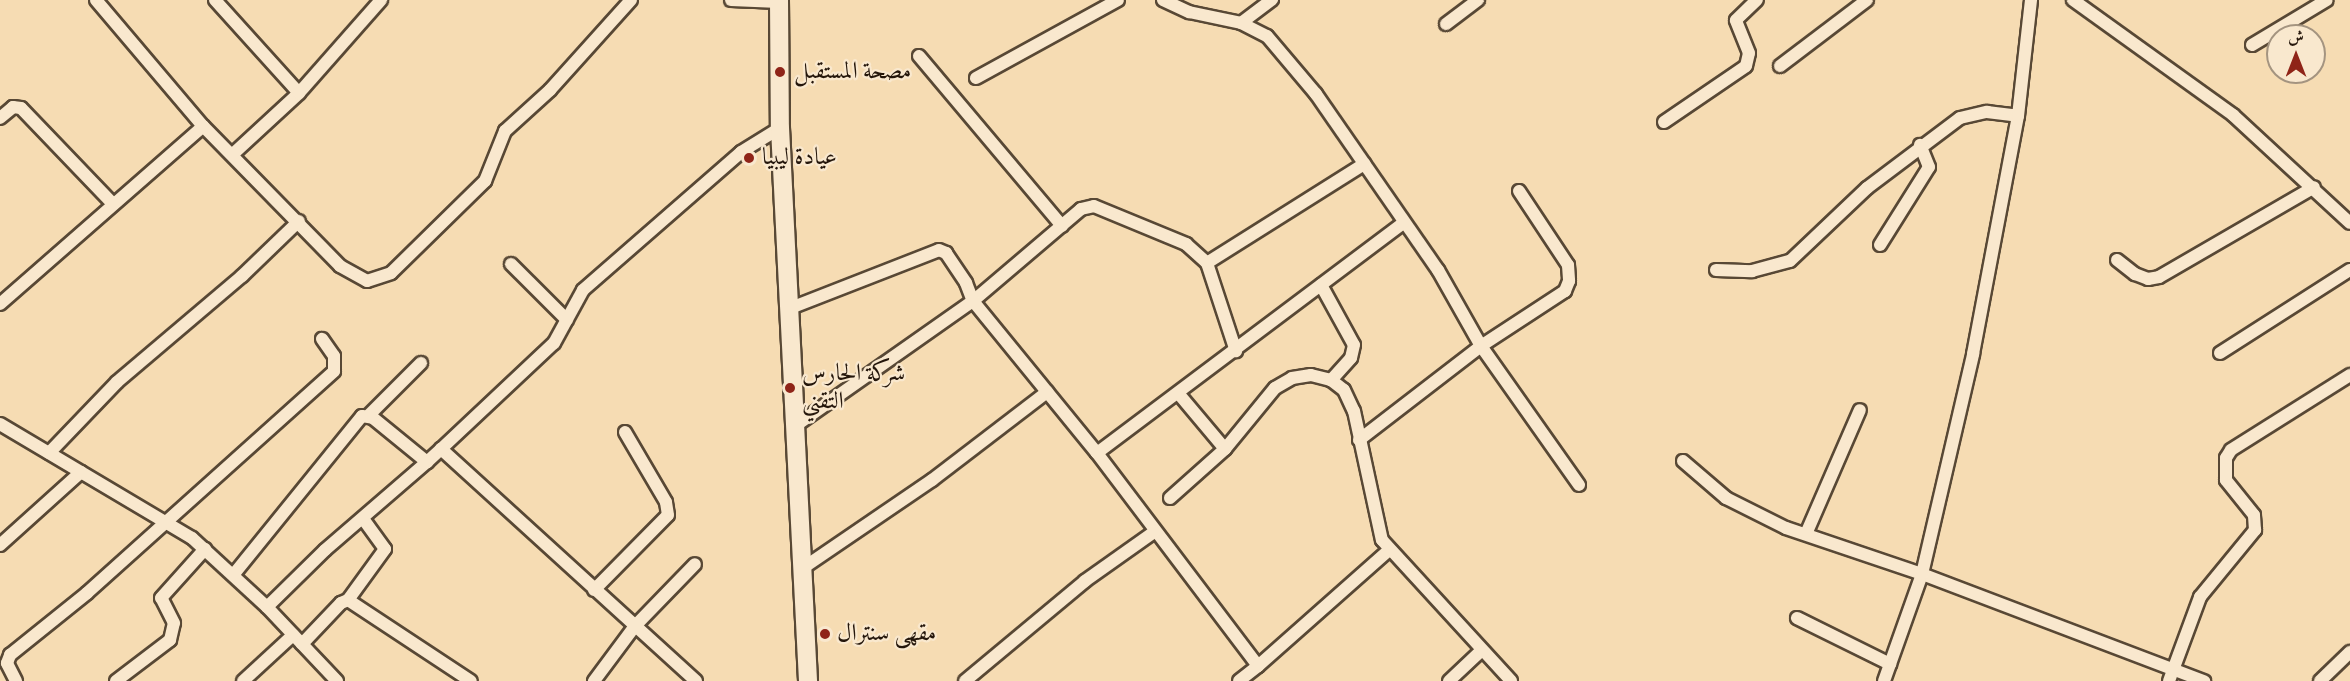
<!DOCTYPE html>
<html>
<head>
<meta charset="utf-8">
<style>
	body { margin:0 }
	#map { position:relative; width:2350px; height:681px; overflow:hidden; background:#f6dcb3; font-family:"IM FELL English",Amiri,serif }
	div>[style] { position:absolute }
	.roads { filter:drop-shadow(2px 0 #584835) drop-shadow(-2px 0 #584835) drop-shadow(0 2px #584835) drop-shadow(0 -2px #584835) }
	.minor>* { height:12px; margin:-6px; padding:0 6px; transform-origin:6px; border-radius:6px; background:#f9e8ce }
	.secondary>* { height:18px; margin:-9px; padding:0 9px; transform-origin:9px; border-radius:9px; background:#f9e8ce }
	.dots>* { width:16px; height:16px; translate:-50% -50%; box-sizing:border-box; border:3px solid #f9e8ce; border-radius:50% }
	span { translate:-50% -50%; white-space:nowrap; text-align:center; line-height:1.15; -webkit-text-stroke:4.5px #f9e8ce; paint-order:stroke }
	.poi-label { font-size:24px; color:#24160b }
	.left { translate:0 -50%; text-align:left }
	.north { position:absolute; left:2266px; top:24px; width:60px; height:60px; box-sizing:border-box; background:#f9e8ce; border:2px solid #a49480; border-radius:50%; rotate:0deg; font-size:16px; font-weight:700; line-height:24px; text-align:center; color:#24160b }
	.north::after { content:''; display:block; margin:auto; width:21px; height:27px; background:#8f2418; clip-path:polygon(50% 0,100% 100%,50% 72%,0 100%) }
</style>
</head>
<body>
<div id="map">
	<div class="roads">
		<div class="minor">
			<i style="left:96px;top:0;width:165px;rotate:49.7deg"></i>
			<i style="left:203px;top:126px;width:196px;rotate:45.6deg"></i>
			<i style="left:340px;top:266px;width:31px;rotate:29deg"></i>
			<i style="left:367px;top:281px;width:25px;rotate:-18deg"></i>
			<i style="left:391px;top:273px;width:132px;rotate:-44.4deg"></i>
			<i style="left:485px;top:181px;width:54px;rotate:-68.2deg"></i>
			<i style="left:505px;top:131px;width:61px;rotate:-42.3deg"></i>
			<i style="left:550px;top:90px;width:121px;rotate:-48deg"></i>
			<i style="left:215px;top:0;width:125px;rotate:47.9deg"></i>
			<i style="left:731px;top:0;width:48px;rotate:2.4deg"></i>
			<i style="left:1163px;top:0;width:29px;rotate:25deg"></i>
			<i style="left:1189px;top:12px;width:53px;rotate:11.9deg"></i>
			<i style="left:1241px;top:23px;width:29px;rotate:27deg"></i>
			<i style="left:1267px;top:36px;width:76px;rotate:49.8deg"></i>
			<i style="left:1316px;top:94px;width:214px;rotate:55.3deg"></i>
			<i style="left:1438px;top:270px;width:87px;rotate:60.5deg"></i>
			<i style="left:1481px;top:346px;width:154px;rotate:142.4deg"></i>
			<i style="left:2073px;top:0;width:197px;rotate:35.7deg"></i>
			<i style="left:2233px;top:115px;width:159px;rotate:42.7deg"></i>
			<i style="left:1241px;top:23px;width:39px;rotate:-37deg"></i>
			<i style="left:1446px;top:24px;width:40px;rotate:-37deg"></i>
			<i style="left:2252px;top:45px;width:87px;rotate:-31deg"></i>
			<i style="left:919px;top:56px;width:222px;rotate:49.9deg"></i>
			<i style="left:1780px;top:66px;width:109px;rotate:-37.2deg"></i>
			<i style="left:976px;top:78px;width:162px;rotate:-28.8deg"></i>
			<i style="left:0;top:118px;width:17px;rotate:-40deg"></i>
			<i style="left:13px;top:107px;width:8px;rotate:7deg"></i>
			<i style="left:21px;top:108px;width:133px;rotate:46.2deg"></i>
			<i style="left:1664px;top:122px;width:99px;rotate:-34.3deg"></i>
			<i style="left:1746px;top:66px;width:13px;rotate:-77deg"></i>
			<i style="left:1749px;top:53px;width:35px;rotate:-112deg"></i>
			<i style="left:1736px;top:20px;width:29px;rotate:-44deg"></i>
			<i style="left:233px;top:154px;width:90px;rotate:-42.7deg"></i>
			<i style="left:299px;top:93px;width:124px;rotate:-48.6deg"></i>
			<i style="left:1519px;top:191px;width:89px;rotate:56.5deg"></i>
			<i style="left:1568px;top:265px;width:16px;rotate:86deg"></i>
			<i style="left:1569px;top:281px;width:11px;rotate:112deg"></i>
			<i style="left:1565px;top:291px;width:100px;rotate:146.8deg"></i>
			<i style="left:1481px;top:346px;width:170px;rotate:54.8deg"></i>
			<i style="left:1880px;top:245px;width:92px;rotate:-57.9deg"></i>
			<i style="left:1929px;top:167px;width:24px;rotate:-112deg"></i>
			<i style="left:2117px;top:260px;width:23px;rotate:38deg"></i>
			<i style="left:2135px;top:274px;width:14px;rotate:21deg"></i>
			<i style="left:2148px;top:279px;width:11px;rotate:-10deg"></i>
			<i style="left:2159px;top:277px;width:179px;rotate:-30.1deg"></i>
			<i style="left:1207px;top:263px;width:186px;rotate:-32.2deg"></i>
			<i style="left:511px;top:264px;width:79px;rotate:45deg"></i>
			<i style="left:1716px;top:270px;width:36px;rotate:2deg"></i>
			<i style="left:1752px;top:271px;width:39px;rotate:-15deg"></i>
			<i style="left:1790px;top:261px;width:106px;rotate:-43.5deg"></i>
			<i style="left:1867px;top:188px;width:116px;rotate:-37deg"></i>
			<i style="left:1960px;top:118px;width:28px;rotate:-13deg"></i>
			<i style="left:1987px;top:112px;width:31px;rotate:7deg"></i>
			<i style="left:1321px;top:285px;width:68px;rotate:61.2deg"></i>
			<i style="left:1354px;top:345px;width:13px;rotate:103deg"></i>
			<i style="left:1351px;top:358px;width:30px;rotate:132deg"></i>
			<i style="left:0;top:304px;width:270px;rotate:-41.2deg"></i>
			<i style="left:788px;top:309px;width:162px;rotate:-21.3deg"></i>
			<i style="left:939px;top:250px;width:8px;rotate:23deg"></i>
			<i style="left:946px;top:253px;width:36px;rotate:56deg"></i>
			<i style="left:966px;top:283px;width:19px;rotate:69deg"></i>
			<i style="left:973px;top:301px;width:142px;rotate:-40.4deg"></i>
			<i style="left:1081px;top:209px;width:13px;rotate:-13deg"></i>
			<i style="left:1094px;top:206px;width:100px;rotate:22.4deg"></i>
			<i style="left:1186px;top:244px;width:28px;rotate:42deg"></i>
			<i style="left:1207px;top:263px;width:93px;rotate:71.8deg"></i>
			<i style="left:2220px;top:353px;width:154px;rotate:-32.6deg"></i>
			<i style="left:1178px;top:393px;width:73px;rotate:50deg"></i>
			<i style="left:368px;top:416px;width:75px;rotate:-45deg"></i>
			<i style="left:0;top:424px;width:223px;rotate:30.7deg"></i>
			<i style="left:192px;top:538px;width:102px;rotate:42.6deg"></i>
			<i style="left:267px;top:607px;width:102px;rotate:46.6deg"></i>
			<i style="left:795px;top:426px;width:218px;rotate:-35.1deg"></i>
			<i style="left:973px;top:301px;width:196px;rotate:50.8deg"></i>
			<i style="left:1097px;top:453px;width:267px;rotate:52.9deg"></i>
			<i style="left:1258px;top:666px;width:24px;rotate:142deg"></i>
			<i style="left:49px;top:453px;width:98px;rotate:-46.2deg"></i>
			<i style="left:117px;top:382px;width:164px;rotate:-40.3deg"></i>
			<i style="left:242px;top:276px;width:79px;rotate:-44deg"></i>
			<i style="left:1097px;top:453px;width:383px;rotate:-36.9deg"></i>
			<i style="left:1683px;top:461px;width:57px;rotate:40.7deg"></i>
			<i style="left:1726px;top:498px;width:67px;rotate:26.6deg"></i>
			<i style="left:1786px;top:528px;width:144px;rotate:18.7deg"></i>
			<i style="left:1922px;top:574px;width:302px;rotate:20.8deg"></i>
			<i style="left:1170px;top:498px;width:74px;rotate:-41.7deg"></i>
			<i style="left:1225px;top:449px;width:79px;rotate:-50.7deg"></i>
			<i style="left:1275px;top:388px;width:20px;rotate:-30deg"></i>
			<i style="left:1292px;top:378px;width:19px;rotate:-9deg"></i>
			<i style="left:1311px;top:375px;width:21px;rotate:14deg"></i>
			<i style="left:1331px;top:380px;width:16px;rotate:38deg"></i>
			<i style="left:1344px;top:390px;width:23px;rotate:65deg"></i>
			<i style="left:1354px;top:411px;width:132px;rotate:77.8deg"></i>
			<i style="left:1382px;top:540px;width:191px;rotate:47.5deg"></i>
			<i style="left:1806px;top:534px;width:135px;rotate:-66.5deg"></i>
			<i style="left:0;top:545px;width:109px;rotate:-42deg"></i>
			<i style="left:803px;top:568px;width:156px;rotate:-34.3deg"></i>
			<i style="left:932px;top:480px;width:145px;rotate:-37.4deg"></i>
			<i style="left:234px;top:574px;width:203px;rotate:-51deg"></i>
			<i style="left:362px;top:416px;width:11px;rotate:10deg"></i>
			<i style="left:373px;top:418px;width:70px;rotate:39.2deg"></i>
			<i style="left:427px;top:462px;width:19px;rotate:-43deg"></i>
			<i style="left:594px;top:590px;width:105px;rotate:-45.4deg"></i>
			<i style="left:668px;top:515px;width:13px;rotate:-99deg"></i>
			<i style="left:666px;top:502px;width:81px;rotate:-120.4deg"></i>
			<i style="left:348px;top:600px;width:63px;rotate:-54deg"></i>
			<i style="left:385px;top:549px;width:37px;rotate:-126deg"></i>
			<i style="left:267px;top:607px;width:81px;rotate:-44.5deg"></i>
			<i style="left:325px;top:550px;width:135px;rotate:-40.8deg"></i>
			<i style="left:1797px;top:618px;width:104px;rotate:26.3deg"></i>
			<i style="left:302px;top:644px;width:57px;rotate:-46.4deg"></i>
			<i style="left:341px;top:603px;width:8px;rotate:-23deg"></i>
			<i style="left:348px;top:600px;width:147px;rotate:33.4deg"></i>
			<i style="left:1258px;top:666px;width:175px;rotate:-41.5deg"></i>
			<i style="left:16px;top:681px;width:20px;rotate:-117deg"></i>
			<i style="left:7px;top:663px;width:9px;rotate:-69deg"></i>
			<i style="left:10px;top:655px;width:99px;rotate:-38.8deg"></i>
			<i style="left:87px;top:593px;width:332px;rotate:-41.9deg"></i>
			<i style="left:334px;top:371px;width:15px;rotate:-90deg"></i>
			<i style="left:334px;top:356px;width:21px;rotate:-125deg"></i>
			<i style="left:116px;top:681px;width:68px;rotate:-37.2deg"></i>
			<i style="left:170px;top:640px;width:17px;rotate:-77deg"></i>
			<i style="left:174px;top:623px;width:28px;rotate:-117deg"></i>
			<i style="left:161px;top:598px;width:66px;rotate:-48.1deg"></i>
			<i style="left:243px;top:681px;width:68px;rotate:-42.6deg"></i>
			<i style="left:594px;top:681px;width:69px;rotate:-53.3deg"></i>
			<i style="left:635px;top:626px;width:86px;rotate:-45.9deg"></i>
			<i style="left:696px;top:681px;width:345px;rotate:-137.7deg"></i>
			<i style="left:441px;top:449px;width:155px;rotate:-43.2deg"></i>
			<i style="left:554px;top:343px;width:60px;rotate:-61.3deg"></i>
			<i style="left:583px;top:290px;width:210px;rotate:-41.1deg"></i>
			<i style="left:741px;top:152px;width:46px;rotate:-31.6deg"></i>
			<i style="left:965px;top:681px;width:156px;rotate:-39.8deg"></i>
			<i style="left:1085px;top:581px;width:85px;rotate:-35.4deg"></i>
			<i style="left:1449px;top:681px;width:45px;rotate:-43.2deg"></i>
			<i style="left:1884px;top:681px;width:114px;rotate:-70.4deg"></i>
			<i style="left:1922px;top:574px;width:226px;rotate:-76.9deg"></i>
			<i style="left:1973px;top:354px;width:242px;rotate:-79.3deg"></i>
			<i style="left:2018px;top:116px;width:117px;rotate:-83.6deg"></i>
			<i style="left:2169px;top:681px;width:90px;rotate:-69.7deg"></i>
			<i style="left:2200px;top:597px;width:87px;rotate:-50.6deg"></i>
			<i style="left:2255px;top:530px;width:15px;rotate:-94deg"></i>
			<i style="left:2254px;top:515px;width:45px;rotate:-128.7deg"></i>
			<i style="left:2226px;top:480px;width:22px;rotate:-90deg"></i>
			<i style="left:2226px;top:458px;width:9px;rotate:-58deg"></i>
			<i style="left:2231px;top:450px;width:141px;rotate:-32.2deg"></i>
			<i style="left:2320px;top:681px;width:42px;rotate:-44deg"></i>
		</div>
		<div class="secondary">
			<i style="left:779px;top:0;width:128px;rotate:89.6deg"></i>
			<i style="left:780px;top:128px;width:554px;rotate:87.1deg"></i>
		</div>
	</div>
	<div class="dots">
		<i style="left:780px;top:72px;background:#8f2418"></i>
		<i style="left:749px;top:158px;background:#8f2418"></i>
		<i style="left:790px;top:388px;background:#8f2418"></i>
		<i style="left:825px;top:634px;background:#8f2418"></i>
	</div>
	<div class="poi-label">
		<span class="left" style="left:794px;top:72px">مصحة المستقبل</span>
		<span class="left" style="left:762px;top:158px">عيادة ليبيا</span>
		<span class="left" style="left:802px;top:388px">شركة الحارس<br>التقني</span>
		<span class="left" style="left:837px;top:634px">مقهى سنترال</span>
	</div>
	<div class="north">ش</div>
</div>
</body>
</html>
